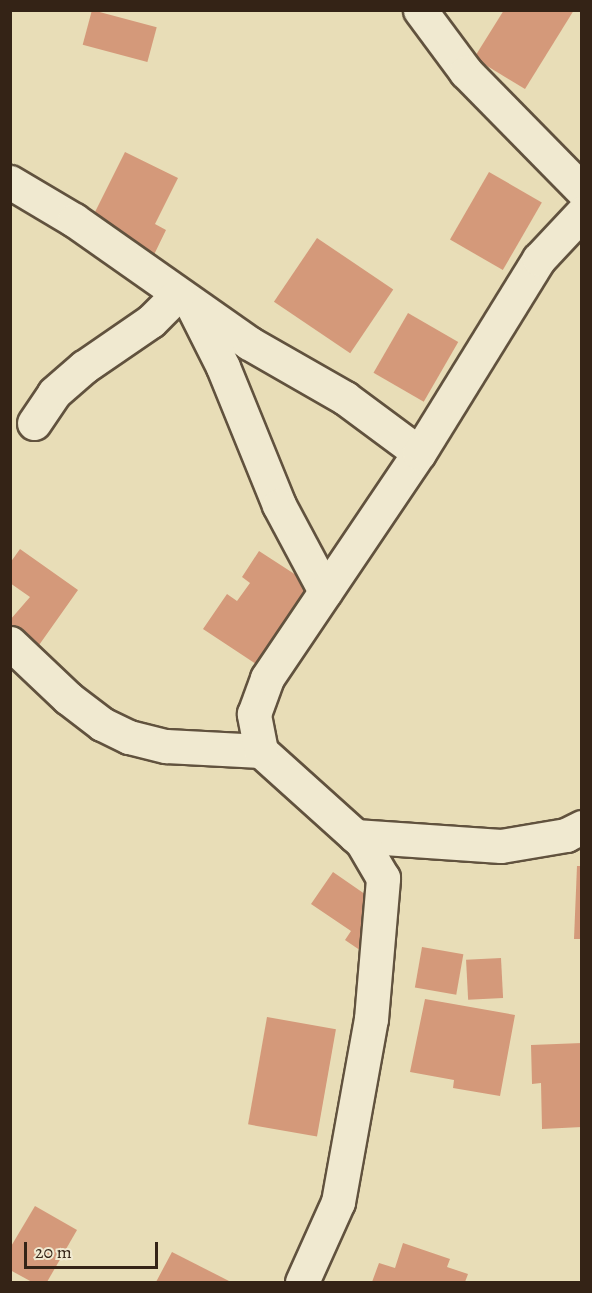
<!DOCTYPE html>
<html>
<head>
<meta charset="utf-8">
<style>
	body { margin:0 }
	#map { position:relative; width:592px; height:1293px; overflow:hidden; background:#e8ddb7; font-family:Alegreya,serif }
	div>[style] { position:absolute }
	.building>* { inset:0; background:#d4997a; transform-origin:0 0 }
	.roads { filter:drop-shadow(2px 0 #61523e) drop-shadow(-2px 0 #61523e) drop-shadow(0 2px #61523e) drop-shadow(0 -2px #61523e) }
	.street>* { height:33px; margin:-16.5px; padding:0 16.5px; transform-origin:16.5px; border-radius:16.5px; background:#f0e9d0 }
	span { translate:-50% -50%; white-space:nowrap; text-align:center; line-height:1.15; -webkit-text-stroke:5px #f0e9d0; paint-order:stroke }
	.frame { position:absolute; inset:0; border:12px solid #342316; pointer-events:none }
	.scale { position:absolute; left:24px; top:1242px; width:134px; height:27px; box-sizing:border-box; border:3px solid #342316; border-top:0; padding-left:8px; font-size:18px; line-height:21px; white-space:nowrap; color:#342316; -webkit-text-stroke:4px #f0e9d0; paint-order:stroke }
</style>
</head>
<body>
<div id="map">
	<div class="building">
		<i style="left:92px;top:10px;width:67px;height:36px;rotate:15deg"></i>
		<i style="clip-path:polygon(504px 10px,574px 10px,525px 89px,474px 58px)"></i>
		<i style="clip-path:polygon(125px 152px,178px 178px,155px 224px,166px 230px,149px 265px,84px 234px)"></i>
		<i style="left:489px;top:172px;width:61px;height:78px;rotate:30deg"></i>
		<i style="left:317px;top:238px;width:92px;height:77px;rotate:34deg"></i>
		<i style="left:408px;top:313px;width:58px;height:69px;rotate:30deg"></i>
		<i style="clip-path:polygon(20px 549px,78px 590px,32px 655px,10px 639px,10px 620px,30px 597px,10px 583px,10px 563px)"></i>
		<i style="clip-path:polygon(259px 551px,313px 586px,259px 666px,203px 629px,227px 594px,237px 601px,250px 583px,242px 577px)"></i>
		<i style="clip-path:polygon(577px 866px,582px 866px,582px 939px,574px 939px)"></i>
		<i style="clip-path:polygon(333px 872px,398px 917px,370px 957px,345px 940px,351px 931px,311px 904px)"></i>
		<i style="left:422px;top:947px;width:42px;height:41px;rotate:10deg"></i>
		<i style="left:501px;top:958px;width:40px;height:35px;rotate:87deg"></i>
		<i style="clip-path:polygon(425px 999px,515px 1015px,500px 1096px,453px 1088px,454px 1080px,410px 1072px)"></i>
		<i style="left:267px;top:1017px;width:70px;height:109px;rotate:10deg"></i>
		<i style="clip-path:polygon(582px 1043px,582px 1127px,542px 1129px,541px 1083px,532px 1084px,531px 1045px)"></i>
		<i style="clip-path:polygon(35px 1206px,77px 1230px,47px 1282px,32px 1282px,10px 1270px,10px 1248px)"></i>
		<i style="clip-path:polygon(403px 1243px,450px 1259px,447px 1267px,468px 1274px,465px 1282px,372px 1282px,379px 1263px,395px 1268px)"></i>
		<i style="clip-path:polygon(172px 1252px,231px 1282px,156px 1282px)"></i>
	</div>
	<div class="roads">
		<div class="street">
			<i style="left:420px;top:10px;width:77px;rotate:53.4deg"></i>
			<i style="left:466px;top:72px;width:165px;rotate:45.5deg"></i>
			<i style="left:10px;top:182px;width:74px;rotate:30.7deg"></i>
			<i style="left:74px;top:220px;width:214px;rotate:35.1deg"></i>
			<i style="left:249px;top:343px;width:111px;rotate:29.8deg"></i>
			<i style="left:345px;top:398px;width:92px;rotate:36.6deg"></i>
			<i style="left:192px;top:305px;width:69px;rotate:63.4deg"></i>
			<i style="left:223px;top:367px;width:149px;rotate:67.9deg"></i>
			<i style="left:279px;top:505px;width:98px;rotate:61.9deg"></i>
			<i style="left:34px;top:423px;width:36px;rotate:-56deg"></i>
			<i style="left:54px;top:393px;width:40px;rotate:-41deg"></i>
			<i style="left:84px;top:367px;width:81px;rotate:-34.5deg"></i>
			<i style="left:151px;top:321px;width:38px;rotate:-45deg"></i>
			<i style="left:10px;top:643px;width:80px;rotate:43.5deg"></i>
			<i style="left:68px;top:698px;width:43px;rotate:37.4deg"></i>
			<i style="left:102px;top:724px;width:30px;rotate:26deg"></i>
			<i style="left:129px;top:737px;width:38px;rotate:14deg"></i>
			<i style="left:166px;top:746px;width:95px;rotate:3deg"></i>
			<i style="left:355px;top:836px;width:146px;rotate:3.9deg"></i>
			<i style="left:501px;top:846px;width:66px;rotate:-9.6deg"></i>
			<i style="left:566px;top:835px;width:18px;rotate:-27deg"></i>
			<i style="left:302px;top:1282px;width:88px;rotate:-65.8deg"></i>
			<i style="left:338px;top:1202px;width:186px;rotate:-79.8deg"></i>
			<i style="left:371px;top:1019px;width:142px;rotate:-85.1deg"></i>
			<i style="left:383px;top:878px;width:42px;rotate:-120.3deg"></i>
			<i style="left:362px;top:842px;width:136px;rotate:-138deg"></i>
			<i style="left:261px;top:751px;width:38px;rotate:-101deg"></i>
			<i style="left:254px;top:714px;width:38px;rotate:-70deg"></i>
			<i style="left:267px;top:678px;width:272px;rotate:-56deg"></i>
			<i style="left:419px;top:453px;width:228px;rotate:-58.3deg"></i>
			<i style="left:539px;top:259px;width:63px;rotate:-46.9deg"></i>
		</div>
	</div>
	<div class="frame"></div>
	<div class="scale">20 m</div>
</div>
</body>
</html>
